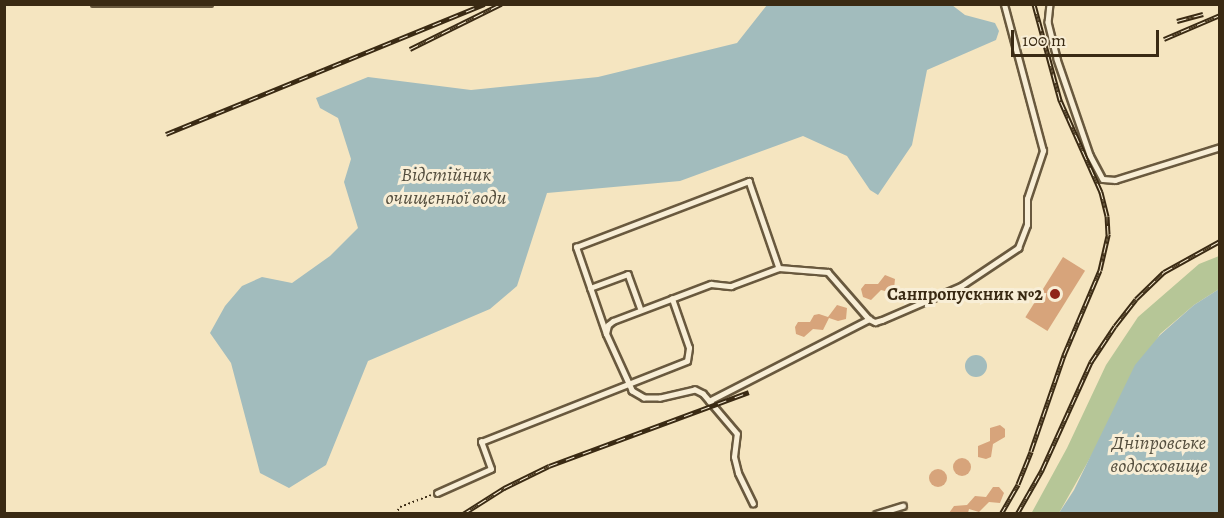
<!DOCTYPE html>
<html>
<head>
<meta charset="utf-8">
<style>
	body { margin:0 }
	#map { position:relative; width:1224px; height:518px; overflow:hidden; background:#f5e5c0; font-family:Alegreya,serif }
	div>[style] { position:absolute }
	.green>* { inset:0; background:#b6c697 }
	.water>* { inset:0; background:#a2bcbd }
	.round { border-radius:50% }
	.building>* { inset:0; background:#d7a47b; transform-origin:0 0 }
	.path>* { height:1.5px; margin-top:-0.75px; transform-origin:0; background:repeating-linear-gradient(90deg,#3a2a13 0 1.5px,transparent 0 4.5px) }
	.roads { filter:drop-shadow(2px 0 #69593e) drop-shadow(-2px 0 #69593e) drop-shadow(0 2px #69593e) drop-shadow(0 -2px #69593e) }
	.service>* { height:4.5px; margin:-2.25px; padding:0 2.25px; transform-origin:2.25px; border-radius:2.25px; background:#f8eed6 }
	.rail>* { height:5px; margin-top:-2.5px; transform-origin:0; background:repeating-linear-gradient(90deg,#f8eed6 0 9px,#3a2a13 0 18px); box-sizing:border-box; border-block:2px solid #3a2a13 }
	.dots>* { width:16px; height:16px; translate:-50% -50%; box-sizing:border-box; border:3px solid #f8eed6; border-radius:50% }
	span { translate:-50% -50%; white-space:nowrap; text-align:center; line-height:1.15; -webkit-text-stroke:6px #f8eed6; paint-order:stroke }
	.poi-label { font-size:18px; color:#3a2a13; font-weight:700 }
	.right { translate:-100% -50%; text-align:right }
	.water-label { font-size:20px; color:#544e3e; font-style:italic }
	.frame { position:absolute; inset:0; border:6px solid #3a2a13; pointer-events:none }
	.scale { position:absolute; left:1011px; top:30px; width:148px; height:27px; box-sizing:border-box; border:3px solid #3a2a13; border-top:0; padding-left:8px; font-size:18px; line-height:21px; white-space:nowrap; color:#3a2a13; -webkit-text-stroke:4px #f8eed6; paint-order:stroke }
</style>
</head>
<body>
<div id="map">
	<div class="green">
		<i style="clip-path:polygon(1219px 256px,1219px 289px,1194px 305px,1160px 334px,1059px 513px,1031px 514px,1067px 448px,1106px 365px,1138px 317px,1199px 264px)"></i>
	</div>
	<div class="water">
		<i style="clip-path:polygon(767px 5px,952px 5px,965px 15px,995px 23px,999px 31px,996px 40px,927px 70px,912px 145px,878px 195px,870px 190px,847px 156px,803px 136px,680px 181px,547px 193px,517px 286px,490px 309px,368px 361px,326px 465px,289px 488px,260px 473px,231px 363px,210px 333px,225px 306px,242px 286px,262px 277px,292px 283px,330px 256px,358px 228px,344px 182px,351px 159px,338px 118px,320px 108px,316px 98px,368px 77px,471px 90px,598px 77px,737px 43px)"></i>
		<i style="clip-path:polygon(1219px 289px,1219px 513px,1059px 513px,1074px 490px,1135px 365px,1160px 335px,1194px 305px)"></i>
		<i class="round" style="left:965px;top:355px;width:22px;height:22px"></i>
	</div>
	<div class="building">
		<i style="left:1063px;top:257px;width:26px;height:71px;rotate:32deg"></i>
		<i style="clip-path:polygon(885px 275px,895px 279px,894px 289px,889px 292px,881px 290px,871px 300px,863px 297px,861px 289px,865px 284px,878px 284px)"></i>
		<i style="clip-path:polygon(837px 305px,847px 308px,846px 319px,838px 321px,829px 318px,823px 330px,813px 329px,804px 337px,796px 334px,795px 327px,798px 322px,810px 322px,814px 315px,819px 314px,828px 317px)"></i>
		<i style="clip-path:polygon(1000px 425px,1005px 429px,1005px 437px,993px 444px,991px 457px,986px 459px,978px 457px,978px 446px,990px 441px,990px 428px)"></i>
		<i class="round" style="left:953px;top:458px;width:18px;height:18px"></i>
		<i class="round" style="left:929px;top:469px;width:18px;height:18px"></i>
		<i style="clip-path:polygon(993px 487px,999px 487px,1004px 493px,1000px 503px,989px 502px,979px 512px,969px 509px,968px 513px,949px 513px,954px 506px,967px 505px,975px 496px,986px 497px)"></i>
	</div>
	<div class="path">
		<i style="left:395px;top:514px;width:9px;rotate:-54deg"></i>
		<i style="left:400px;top:507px;width:33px;rotate:-21deg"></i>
	</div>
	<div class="roads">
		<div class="service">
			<i style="left:94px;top:4px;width:116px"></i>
			<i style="left:1050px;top:4px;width:18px;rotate:96deg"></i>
			<i style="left:1048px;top:22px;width:38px;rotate:76deg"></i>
			<i style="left:1057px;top:59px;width:102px;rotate:71deg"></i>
			<i style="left:1090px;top:155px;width:27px;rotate:62deg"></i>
			<i style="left:1103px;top:179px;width:12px;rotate:5deg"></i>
			<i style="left:1115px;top:180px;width:110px;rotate:-17.4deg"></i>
			<i style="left:590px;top:288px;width:40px;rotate:-20.2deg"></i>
			<i style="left:628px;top:274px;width:38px;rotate:70deg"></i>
			<i style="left:606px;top:334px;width:92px;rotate:-109deg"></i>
			<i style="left:576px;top:247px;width:185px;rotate:-20.9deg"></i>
			<i style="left:749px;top:181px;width:92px;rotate:71deg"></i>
			<i style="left:709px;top:401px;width:180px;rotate:-27.1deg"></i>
			<i style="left:437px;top:493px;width:59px;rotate:-24deg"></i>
			<i style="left:491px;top:469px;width:29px;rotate:-110deg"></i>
			<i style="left:481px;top:442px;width:221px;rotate:-21.5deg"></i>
			<i style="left:687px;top:361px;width:13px;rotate:-81deg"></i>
			<i style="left:689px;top:348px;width:52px;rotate:-109.1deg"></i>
			<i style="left:753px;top:504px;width:34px;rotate:-116deg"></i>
			<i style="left:738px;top:473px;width:16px;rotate:-104deg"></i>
			<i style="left:734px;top:457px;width:23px;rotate:-83deg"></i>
			<i style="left:737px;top:434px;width:52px;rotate:-130.4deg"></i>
			<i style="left:703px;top:394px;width:9px;rotate:-153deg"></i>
			<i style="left:695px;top:390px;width:36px;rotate:167deg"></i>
			<i style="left:660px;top:398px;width:16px;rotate:180deg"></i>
			<i style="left:644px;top:398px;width:14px;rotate:-150deg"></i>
			<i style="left:632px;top:391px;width:63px;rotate:-114.5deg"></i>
			<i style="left:606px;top:334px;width:9px;rotate:-77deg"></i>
			<i style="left:608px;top:325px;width:6px;rotate:-39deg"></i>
			<i style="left:613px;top:321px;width:105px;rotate:-20.7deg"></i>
			<i style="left:711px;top:284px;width:20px;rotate:6deg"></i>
			<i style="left:731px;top:286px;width:51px;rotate:-20.6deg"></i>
			<i style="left:779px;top:268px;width:49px;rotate:4.7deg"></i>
			<i style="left:828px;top:272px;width:62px;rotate:48.9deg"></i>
			<i style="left:869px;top:319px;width:7px;rotate:27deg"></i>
			<i style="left:875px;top:322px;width:7px;rotate:-16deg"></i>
			<i style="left:882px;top:320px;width:86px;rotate:-23.3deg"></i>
			<i style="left:961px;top:286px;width:69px;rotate:-33.7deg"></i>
			<i style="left:1018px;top:248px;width:25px;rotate:-69deg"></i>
			<i style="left:1027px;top:225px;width:26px;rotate:-90deg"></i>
			<i style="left:1027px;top:199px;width:51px;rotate:-71.6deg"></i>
			<i style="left:1043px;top:151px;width:152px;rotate:-104.9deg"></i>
			<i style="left:876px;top:514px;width:28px;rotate:-17deg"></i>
		</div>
	</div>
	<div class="rail">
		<i style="left:1177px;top:21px;width:27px;rotate:-15deg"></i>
		<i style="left:1164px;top:39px;width:61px;rotate:-23.2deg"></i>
		<i style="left:410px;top:49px;width:102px;rotate:-26.3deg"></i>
		<i style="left:166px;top:134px;width:344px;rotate:-22.2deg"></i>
		<i style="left:463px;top:514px;width:49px;rotate:-32.4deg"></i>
		<i style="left:504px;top:488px;width:50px;rotate:-26.1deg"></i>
		<i style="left:549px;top:466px;width:213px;rotate:-20.3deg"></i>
		<i style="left:1001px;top:514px;width:34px;rotate:-60deg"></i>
		<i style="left:1018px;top:484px;width:35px;rotate:-68deg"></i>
		<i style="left:1031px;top:451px;width:102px;rotate:-71deg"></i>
		<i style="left:1064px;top:355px;width:92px;rotate:-67deg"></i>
		<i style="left:1100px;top:270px;width:37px;rotate:-77deg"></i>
		<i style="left:1108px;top:234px;width:18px;rotate:-93deg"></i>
		<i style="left:1107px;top:216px;width:25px;rotate:-104deg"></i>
		<i style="left:1101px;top:192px;width:101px;rotate:-114deg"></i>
		<i style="left:1060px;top:100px;width:99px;rotate:-105.2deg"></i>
		<i style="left:1017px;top:514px;width:51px;rotate:-60.4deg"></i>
		<i style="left:1042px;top:470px;width:119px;rotate:-65.6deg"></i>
		<i style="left:1091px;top:362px;width:43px;rotate:-56.3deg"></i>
		<i style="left:1115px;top:326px;width:34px;rotate:-52deg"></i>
		<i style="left:1136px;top:299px;width:39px;rotate:-44deg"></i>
		<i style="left:1164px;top:272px;width:64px;rotate:-29deg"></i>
	</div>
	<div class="dots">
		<i style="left:1055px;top:294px;background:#8f2418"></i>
	</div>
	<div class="poi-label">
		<span class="right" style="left:1043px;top:294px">Санпропускник №2</span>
	</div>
	<div class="water-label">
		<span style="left:446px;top:186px">Відстійник<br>очищенної води</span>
		<span style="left:1159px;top:454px">Дніпровське<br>водосховище</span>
	</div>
	<div class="frame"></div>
	<div class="scale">100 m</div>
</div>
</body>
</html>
